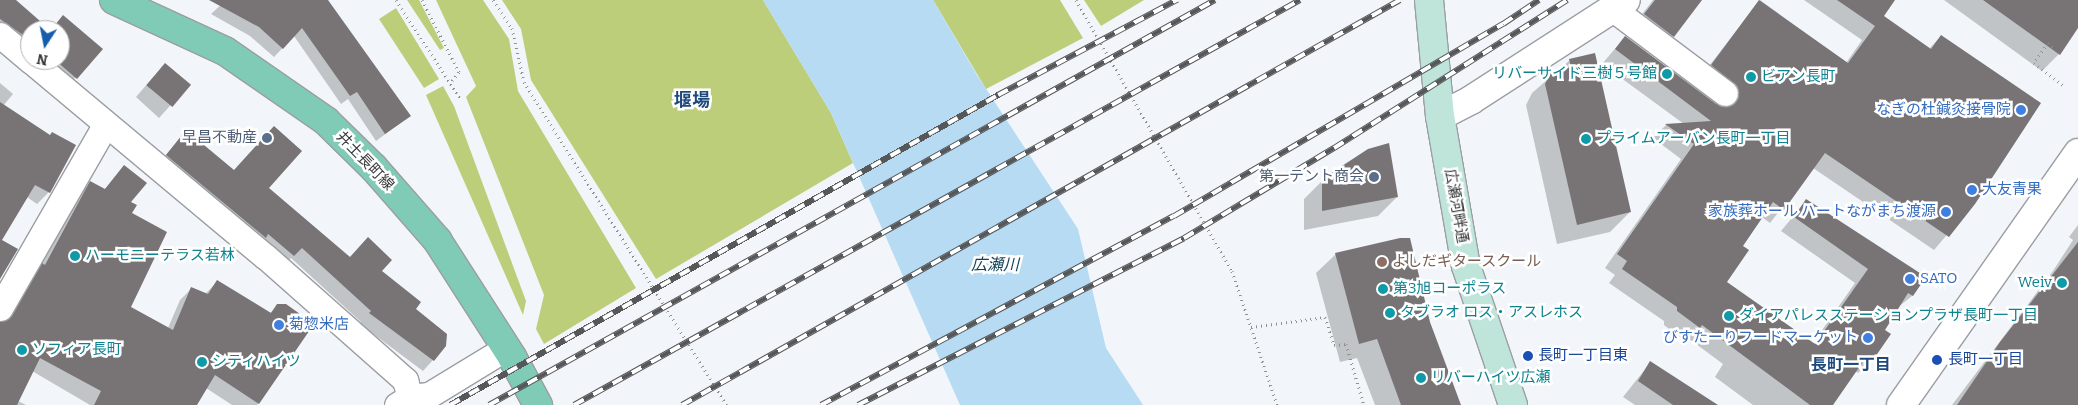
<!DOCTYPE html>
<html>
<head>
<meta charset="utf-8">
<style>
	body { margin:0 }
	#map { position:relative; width:2078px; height:405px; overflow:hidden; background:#f2f5f9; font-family:Bitter,"Noto Sans JP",serif }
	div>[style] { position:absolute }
	.green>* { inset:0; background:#bdce7b }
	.water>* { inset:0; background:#b6dbf2 }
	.shadow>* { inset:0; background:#0003 }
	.building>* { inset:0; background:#787375; transform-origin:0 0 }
	.path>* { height:3px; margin-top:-1.5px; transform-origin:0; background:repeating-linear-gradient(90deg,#8e9092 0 1px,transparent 0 5px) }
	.roads { filter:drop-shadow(1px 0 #9b9ea2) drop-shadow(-1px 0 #9b9ea2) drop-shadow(0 1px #9b9ea2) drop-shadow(0 -1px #9b9ea2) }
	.minor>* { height:25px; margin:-12.5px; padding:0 12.5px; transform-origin:12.5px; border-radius:12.5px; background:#fff }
	.tertiary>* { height:28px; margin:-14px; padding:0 14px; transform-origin:14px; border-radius:14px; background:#fff }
	.secondary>* { height:28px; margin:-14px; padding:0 14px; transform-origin:14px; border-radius:14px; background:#bfe5da }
	.primary>* { height:28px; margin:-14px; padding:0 14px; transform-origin:14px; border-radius:14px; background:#80cbb6 }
	.rail>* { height:5.5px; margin-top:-2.75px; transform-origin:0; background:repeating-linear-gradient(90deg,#fff 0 11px,#565759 0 22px); box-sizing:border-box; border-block:1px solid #565759 }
	.dots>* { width:14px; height:14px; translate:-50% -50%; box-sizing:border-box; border:2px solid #fff; border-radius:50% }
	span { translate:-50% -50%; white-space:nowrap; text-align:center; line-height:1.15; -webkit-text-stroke:5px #fff; paint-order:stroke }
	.culture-label { font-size:15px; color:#0d838f }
	.right { translate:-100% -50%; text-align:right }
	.left { translate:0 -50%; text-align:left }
	.shop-label { font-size:15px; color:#366cbe }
	.service-label { font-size:15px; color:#4e5e75 }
	.street-label { font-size:15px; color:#38393a }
	.education-label { font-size:15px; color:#785e54 }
	.transit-label { font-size:15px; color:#164399 }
	.water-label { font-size:16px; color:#103e54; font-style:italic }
	.neighbourhood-label { font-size:16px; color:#1e497d; font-weight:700 }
	.quarter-label { font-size:18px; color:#1e497d; font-weight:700 }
	.north { position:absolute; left:20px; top:20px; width:50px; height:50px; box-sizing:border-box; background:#fff; border:1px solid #afb0b0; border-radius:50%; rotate:191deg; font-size:14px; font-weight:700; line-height:20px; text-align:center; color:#38393a }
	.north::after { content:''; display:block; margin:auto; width:18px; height:22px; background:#165dad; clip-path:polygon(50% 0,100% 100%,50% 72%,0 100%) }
</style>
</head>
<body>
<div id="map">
	<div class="green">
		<i style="clip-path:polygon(407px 0,419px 0,444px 48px,440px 50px)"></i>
		<i style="clip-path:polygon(436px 0,483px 0,509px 39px,518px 91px,636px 288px,544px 344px,536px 329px,544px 295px,466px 97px,476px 86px)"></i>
		<i style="clip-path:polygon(502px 0,763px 0,831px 113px,853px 163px,656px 279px,531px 80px,521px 29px)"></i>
		<i style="clip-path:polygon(933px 0,1060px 0,1083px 38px,986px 89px)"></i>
		<i style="clip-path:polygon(1084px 0,1144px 0,1101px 26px)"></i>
		<i style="clip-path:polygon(396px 8px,439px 79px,424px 88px,379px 19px)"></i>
		<i style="clip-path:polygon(443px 86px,454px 106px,526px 301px,523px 315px,426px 95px)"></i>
	</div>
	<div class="water">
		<i style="clip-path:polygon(763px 0,933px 0,977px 75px,1078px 229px,1106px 348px,1143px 405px,960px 405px,831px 113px)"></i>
	</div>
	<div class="shadow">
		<i style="clip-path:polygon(0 0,14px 0,30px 31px,14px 48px,0 38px)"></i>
		<i style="clip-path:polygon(226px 0,322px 0,410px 116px,376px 141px,348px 99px,341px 104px,294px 36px,274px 57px,250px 36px,211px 14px)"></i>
		<i style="clip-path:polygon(1653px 0,1683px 0,1673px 36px,1658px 51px,1630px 30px)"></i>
		<i style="clip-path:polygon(1760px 0,1846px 63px,1862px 40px,1804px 0,1894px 0,1882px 17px,1929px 49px,1941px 36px,1974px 203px,1934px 250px,1813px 168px,1770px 223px,1762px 217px,1741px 247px,1725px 282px,1813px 343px,1855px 283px,1781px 231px,1806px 201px,1924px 277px,1912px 296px,1897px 308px,1883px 330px,1872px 359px,1858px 373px,1855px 371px,1831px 405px,1753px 405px,1715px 377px,1723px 364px,1688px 338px,1685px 341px,1664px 325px,1664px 321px,1609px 283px,1615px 275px,1605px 268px,1681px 159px,1653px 138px,1666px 125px,1684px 124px,1602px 64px,1625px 37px,1724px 109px,1725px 102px,1699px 79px)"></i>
		<i style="clip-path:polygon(1944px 0,2078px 0,2078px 26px,2059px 54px,2042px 71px)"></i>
		<i style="clip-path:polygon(64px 17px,101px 50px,61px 93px,30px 60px,60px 60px,60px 30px,51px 30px)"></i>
		<i style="clip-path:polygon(1570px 60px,1630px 212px,1610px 232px,1557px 244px,1526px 105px,1532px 93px)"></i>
		<i style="clip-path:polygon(154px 76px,189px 85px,159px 118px,136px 97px)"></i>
		<i style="clip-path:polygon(0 83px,13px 94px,3px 106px,49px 192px,37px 204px,27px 197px,1px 241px,0 277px)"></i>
		<i style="clip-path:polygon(186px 132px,234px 171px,268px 188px,349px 258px,380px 271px,414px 309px,433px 360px,423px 371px,360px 324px,361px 322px,291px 258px,283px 266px,156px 166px)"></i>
		<i style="clip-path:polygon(124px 167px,131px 214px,130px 308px,168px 328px,180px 300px,192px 288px,205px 294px,217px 282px,270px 313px,278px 306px,313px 324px,257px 405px,232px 405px,206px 388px,192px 405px,90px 405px,32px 371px,18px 401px,26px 405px,0 405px,0 323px,6px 321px,38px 269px,79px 194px,90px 183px,104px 190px)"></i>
		<i style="clip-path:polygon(1323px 180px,1397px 197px,1378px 216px,1304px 230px,1304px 199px)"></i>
		<i style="clip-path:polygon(2078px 225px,2078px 405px,1952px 405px,2053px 271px,2073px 240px,2069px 237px)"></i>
		<i style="clip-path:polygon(1336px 254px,1429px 323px,1459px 405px,1375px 405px,1357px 358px,1340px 362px,1316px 273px)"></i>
		<i style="clip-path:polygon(1650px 363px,1715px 405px,1635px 405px,1623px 397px)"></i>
	</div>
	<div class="building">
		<i style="clip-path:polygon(0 0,16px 0,40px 21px,28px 35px,23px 35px,0 19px)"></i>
		<i style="clip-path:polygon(209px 0,328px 0,411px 116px,385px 134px,357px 92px,350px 96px,302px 28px,283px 49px,259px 27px)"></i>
		<i style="clip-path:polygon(1655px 0,1702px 0,1674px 37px,1644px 14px)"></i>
		<i style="clip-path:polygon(1759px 0,1848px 63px,1875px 26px,1837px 0,1895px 0,1884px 16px,1931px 49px,1941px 35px,2041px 103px,1975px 204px,1949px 237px,1825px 153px,1784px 210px,1773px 202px,1743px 246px,1749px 250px,1727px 282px,1815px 344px,1868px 269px,1794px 217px,1806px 199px,1926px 277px,1913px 296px,1908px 293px,1885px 330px,1891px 334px,1873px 360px,1867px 356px,1833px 405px,1810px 405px,1702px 325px,1700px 328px,1677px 311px,1677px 307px,1622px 269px,1627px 261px,1617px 254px,1694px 144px,1665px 124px,1711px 121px,1615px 49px,1625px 36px,1716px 104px,1730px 106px,1737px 101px,1738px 87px,1711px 65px)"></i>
		<i style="clip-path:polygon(1983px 0,2078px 0,2078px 28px,2060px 55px)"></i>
		<i style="clip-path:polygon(63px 15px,103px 49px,77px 79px,55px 60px,60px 60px,60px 30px,51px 30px)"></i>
		<i style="clip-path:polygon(1595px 53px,1631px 212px,1577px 225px,1545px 84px,1551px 72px,1571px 67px,1569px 59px)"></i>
		<i style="left:165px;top:63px;width:34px;height:29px;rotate:40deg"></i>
		<i style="clip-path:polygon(0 102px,50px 135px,52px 132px,76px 145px,50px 193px,35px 185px,2px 240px,18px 249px,0 279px)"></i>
		<i style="clip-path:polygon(274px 126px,302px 151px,269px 188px,350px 257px,368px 237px,392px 260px,382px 271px,421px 302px,416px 309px,447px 334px,446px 346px,434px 361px,369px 313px,371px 311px,302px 248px,294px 256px,268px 234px,266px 238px,166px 155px,186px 130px,234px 170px)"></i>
		<i style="clip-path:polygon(1389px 143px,1398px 197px,1322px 211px,1322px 179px,1368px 149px)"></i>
		<i style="clip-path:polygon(124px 165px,147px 183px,131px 202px,137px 205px,132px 213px,167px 232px,131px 307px,173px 330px,191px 287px,208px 294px,217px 280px,271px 313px,277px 304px,286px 304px,314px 324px,259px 404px,215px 375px,197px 405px,94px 405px,101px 391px,40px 358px,17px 405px,0 405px,0 322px,12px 316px,42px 263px,45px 265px,90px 181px,105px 189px)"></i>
		<i style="clip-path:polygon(1400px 238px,1410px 238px,1430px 322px,1461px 405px,1401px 405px,1377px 339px,1359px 344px,1335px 253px)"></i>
		<i style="clip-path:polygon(2078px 242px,2078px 405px,1957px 405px,2000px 342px)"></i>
		<i style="clip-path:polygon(1650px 361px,1718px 405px,1673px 405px,1638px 381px)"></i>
	</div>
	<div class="path">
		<i style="left:396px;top:0;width:117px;rotate:56.9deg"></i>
		<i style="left:422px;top:0;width:81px;rotate:62.8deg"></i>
		<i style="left:459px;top:72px;width:14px;rotate:129deg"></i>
		<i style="left:493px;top:0;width:34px;rotate:56deg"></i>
		<i style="left:512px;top:28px;width:55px;rotate:77.5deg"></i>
		<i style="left:524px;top:82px;width:381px;rotate:57.9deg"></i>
		<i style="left:1076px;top:0;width:313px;rotate:60.1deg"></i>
		<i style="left:1232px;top:271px;width:141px;rotate:71.4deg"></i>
		<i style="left:2048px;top:43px;width:6px;rotate:39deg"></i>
		<i style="left:2045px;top:47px;width:19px;rotate:125deg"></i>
		<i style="left:2034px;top:63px;width:39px;rotate:37deg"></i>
		<i style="left:1251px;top:327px;width:75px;rotate:-7.7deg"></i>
		<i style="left:1325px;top:317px;width:29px;rotate:72deg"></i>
		<i style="left:1334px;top:345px;width:12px;rotate:-5deg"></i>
		<i style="left:1346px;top:344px;width:64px;rotate:73.6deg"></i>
	</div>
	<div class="roads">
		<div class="minor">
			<i style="left:1613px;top:9px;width:140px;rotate:36.9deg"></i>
			<i style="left:0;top:35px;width:39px;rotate:40deg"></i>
			<i style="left:30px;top:60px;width:307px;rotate:39.9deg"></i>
			<i style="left:266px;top:257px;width:186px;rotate:41.5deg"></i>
			<i style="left:405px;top:380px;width:18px;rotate:74deg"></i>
			<i style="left:0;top:308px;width:212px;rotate:-60.1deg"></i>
			<i style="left:397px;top:405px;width:15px;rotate:-32deg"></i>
			<i style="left:410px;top:397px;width:19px;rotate:-6deg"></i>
			<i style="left:429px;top:395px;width:90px;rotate:-31.4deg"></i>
		</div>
		<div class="tertiary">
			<i style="left:1440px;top:116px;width:35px;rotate:-27deg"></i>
			<i style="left:1471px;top:100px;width:184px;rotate:-32.8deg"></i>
			<i style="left:1901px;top:405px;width:308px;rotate:-54.9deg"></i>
		</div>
		<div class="secondary">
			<i style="left:1429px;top:0;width:117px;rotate:84.6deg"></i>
			<i style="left:1440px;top:116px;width:152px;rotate:80.2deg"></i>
			<i style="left:1466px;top:266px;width:147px;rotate:71.3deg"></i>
		</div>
		<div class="primary">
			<i style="left:114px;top:0;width:122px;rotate:24.7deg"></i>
			<i style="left:225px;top:51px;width:123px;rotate:34.7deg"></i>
			<i style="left:326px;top:121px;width:67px;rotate:44.4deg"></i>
			<i style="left:374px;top:168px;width:96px;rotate:48.8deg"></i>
			<i style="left:437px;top:240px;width:139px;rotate:57.3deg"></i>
			<i style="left:512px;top:357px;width:55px;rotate:61.6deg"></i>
		</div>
	</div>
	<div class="rail">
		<i style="left:450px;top:405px;width:630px;rotate:-29.5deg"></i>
		<i style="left:998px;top:95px;width:203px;rotate:-28deg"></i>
		<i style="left:489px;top:405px;width:831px;rotate:-29.16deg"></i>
		<i style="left:574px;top:405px;width:831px;rotate:-29.16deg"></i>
		<i style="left:682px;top:405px;width:824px;rotate:-29.43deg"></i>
		<i style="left:821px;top:405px;width:400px;rotate:-28.2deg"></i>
		<i style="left:1174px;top:216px;width:381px;rotate:-30.3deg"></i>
		<i style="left:1503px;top:24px;width:43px;rotate:-33.7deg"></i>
		<i style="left:858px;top:405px;width:366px;rotate:-27.1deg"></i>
		<i style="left:1184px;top:238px;width:175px;rotate:-31deg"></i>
		<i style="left:1334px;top:148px;width:276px;rotate:-32.4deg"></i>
	</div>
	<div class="dots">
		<i style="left:1667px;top:74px;background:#0f9aa8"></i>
		<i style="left:1751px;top:77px;background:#0f9aa8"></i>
		<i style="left:2021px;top:110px;background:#3f7fe0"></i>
		<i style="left:267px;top:138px;background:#5c6f8a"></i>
		<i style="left:1586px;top:139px;background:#0f9aa8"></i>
		<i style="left:1374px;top:177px;background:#5c6f8a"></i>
		<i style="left:1972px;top:190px;background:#3f7fe0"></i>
		<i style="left:1946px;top:212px;background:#3f7fe0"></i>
		<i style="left:75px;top:256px;background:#0f9aa8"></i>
		<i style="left:1382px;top:262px;background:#8d6e63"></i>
		<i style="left:1910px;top:279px;background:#3f7fe0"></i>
		<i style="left:2062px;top:283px;background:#0f9aa8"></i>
		<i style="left:1383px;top:289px;background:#0f9aa8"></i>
		<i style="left:1390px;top:313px;background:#0f9aa8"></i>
		<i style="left:1729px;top:316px;background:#0f9aa8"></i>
		<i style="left:279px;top:325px;background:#3f7fe0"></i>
		<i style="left:1868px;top:338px;background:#3f7fe0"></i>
		<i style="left:22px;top:350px;background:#0f9aa8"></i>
		<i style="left:1528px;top:356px;background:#1a4fb4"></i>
		<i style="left:1937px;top:360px;background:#1a4fb4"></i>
		<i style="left:202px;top:362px;background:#0f9aa8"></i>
		<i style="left:1421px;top:378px;background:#0f9aa8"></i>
	</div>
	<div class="culture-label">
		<span class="right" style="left:1657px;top:74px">リバーサイド三樹５号館</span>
		<span class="left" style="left:1761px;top:77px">ビアン長町</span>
		<span class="left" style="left:1596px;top:139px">プライムアーバン長町一丁目</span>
		<span class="left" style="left:85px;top:256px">ハーモニーテラス若林</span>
		<span class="right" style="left:2052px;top:283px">Weiv</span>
		<span class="left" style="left:1393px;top:289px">第3旭コーポラス</span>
		<span class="left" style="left:1400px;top:313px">タブラオ ロス・アスレホス</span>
		<span class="left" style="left:1739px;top:316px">ダイアパレスステーションプラザ長町一丁目</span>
		<span class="left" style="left:32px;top:350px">ソフィア長町</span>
		<span class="left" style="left:212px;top:362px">シティハイツ</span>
		<span class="left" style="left:1431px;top:378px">リバーハイツ広瀬</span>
	</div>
	<div class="shop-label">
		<span class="right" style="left:2011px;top:110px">なぎの杜鍼灸接骨院</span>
		<span class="left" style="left:1982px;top:190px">大友青果</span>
		<span class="right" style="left:1936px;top:212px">家族葬ホール ハートながまち渡源</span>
		<span class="left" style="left:1920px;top:279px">SATO</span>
		<span class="left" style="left:289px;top:325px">菊惣米店</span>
		<span class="right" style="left:1858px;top:338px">びすたーりフードマーケット</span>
	</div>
	<div class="service-label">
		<span class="right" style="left:257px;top:138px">早昌不動産</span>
		<span class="right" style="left:1364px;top:177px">第一テント商会</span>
	</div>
	<div class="street-label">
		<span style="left:365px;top:161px;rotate:46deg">井土長町線</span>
		<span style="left:1456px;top:206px;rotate:80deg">広瀬河畔通</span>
	</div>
	<div class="education-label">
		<span class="left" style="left:1392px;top:262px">よしだギタースクール</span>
	</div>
	<div class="transit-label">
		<span class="left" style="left:1538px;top:356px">長町一丁目東</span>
		<span class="left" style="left:1948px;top:360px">長町一丁目</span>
	</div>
	<div class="water-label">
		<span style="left:995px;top:265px">広瀬川</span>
	</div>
	<div class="neighbourhood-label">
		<span style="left:1851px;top:365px">長町一丁目</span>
	</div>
	<div class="quarter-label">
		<span style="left:692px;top:100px">堰場</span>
	</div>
	<div class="north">N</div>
</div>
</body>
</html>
